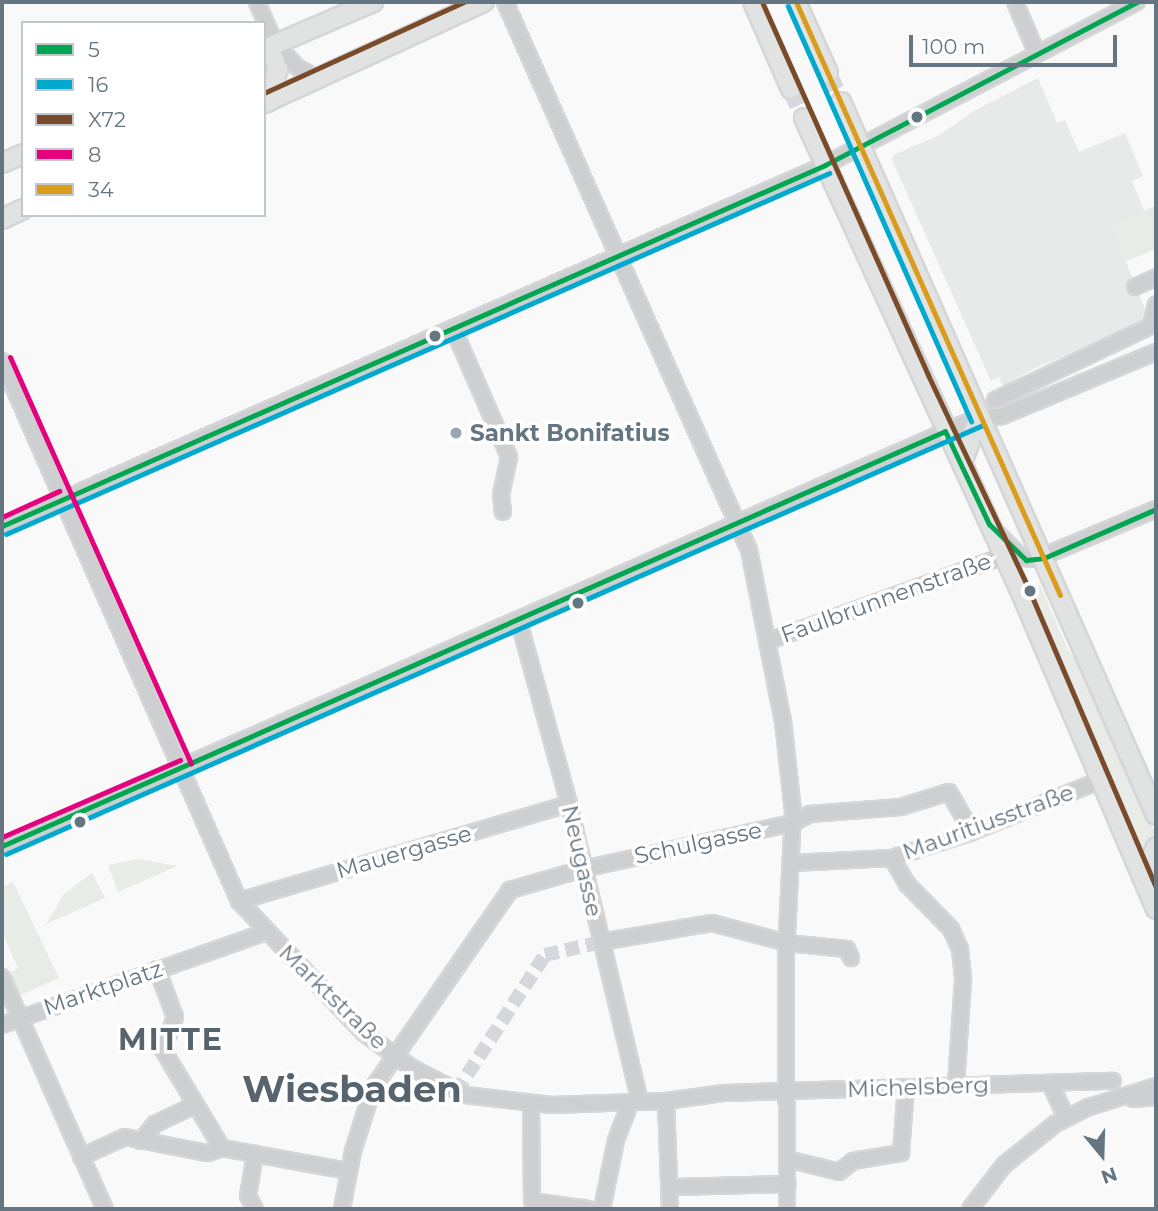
<!DOCTYPE html>
<html>
<head>
<meta charset="utf-8">
<style>
	body { margin:0 }
	#map { position:relative; width:1158px; height:1211px; overflow:hidden; background:#f9f9f9; font-family:Montserrat,sans-serif }
	div>[style] { position:absolute }
	.built>* { inset:0; background:#e8e9e9 }
	.green>* { inset:0; background:#e8ebe6 }
	.minor-tunnel>* { height:14px; margin-top:-7px; transform-origin:0; background:repeating-linear-gradient(90deg,#d4d8dc 0 14px,transparent 0 21px) }
	.major-tunnel>* { height:18px; margin-top:-9px; transform-origin:0; background:repeating-linear-gradient(90deg,#d4d8dc 0 18px,transparent 0 27px) }
	.roads { filter:drop-shadow(2px 0 #d5d6d7) drop-shadow(-2px 0 #d5d6d7) drop-shadow(0 2px #d5d6d7) drop-shadow(0 -2px #d5d6d7) }
	.minor>* { height:14px; margin:-7px; padding:0 7px; transform-origin:7px; border-radius:7px; background:#cecfd0 }
	.major>* { height:18px; margin:-9px; padding:0 9px; transform-origin:9px; border-radius:9px; background:#e1e2e2 }
	.bus-1>* { height:5px; margin:-2.5px; padding:0 2.5px; transform-origin:2.5px; border-radius:2.5px; background:#00a651 }
	.bus-2>* { height:5px; margin:-2.5px; padding:0 2.5px; transform-origin:2.5px; border-radius:2.5px; background:#00a9ce }
	.bus-3>* { height:5px; margin:-2.5px; padding:0 2.5px; transform-origin:2.5px; border-radius:2.5px; background:#7a4b2a }
	.bus-4>* { height:5px; margin:-2.5px; padding:0 2.5px; transform-origin:2.5px; border-radius:2.5px; background:#e5007d }
	.bus-5>* { height:5px; margin:-2.5px; padding:0 2.5px; transform-origin:2.5px; border-radius:2.5px; background:#da9c1a }
	.dots>* { width:19px; height:19px; translate:-50% -50%; box-sizing:border-box; border:4px solid #fff; border-radius:50% }
	span { translate:-50% -50%; white-space:nowrap; text-align:center; line-height:1.15; -webkit-text-stroke:7px #fff; paint-order:stroke }
	.poi-label { font-size:23px; color:#657683; font-weight:700 }
	.left { translate:0 -50%; text-align:left }
	.street-label { font-size:23px; color:#657683 }
	.district-label { font-size:30px; color:#57646e; font-weight:700; letter-spacing:2px }
	.town-label { font-size:37px; color:#57646e; font-weight:700 }
	.frame { position:absolute; inset:0; border:4px solid #657683; pointer-events:none }
	.legend { position:absolute; left:21px; top:21px; width:245px; height:196px; box-sizing:border-box; background:#fff; border:2px solid #c1c8cd; margin:0; padding:9px 12px; list-style:none; font-size:21px; color:#657683 }
	.legend li { display:flex; align-items:center; gap:14px; height:35px }
	.legend b { width:35px; border:2px solid #c1c8cd }
	.north { position:absolute; left:1067px; top:1120px; width:70px; height:70px; -webkit-text-stroke:5px #fff; paint-order:stroke; rotate:161deg; font-size:19px; font-weight:700; line-height:28px; text-align:center; color:#657683 }
	.north::after { content:''; display:block; margin:auto; width:24px; height:32px; background:#657683; clip-path:polygon(50% 0,100% 100%,50% 72%,0 100%) }
	.scale { position:absolute; left:909px; top:35px; width:208px; height:32px; box-sizing:border-box; border:4px solid #657683; border-top:0; padding-left:9px; font-size:21px; line-height:24px; white-space:nowrap; color:#657683; -webkit-text-stroke:5px #fff; paint-order:stroke }
</style>
</head>
<body>
<div id="map">
	<div class="built">
		<i style="clip-path:polygon(1038px 78px,1057px 123px,1065px 120px,1079px 152px,1125px 133px,1143px 176px,1132px 181px,1144px 210px,1112px 227px,1150px 322px,1035px 368px,1003px 387px,999px 377px,991px 381px,892px 160px,893px 155px,938px 136px,975px 110px)"></i>
	</div>
	<div class="green">
		<i style="clip-path:polygon(1155px 206px,1156px 249px,1126px 261px,1110px 225px)"></i>
		<i style="clip-path:polygon(1040px 585px,1068px 650px,1089px 679px,1156px 835px,1156px 858px,1146px 862px,1025px 590px)"></i>
		<i style="clip-path:polygon(139px 859px,177px 866px,118px 892px,108px 865px)"></i>
		<i style="clip-path:polygon(92px 873px,105px 898px,46px 924px,64px 894px)"></i>
		<i style="clip-path:polygon(13px 882px,59px 978px,19px 996px,8px 973px,18px 968px,2px 932px,2px 887px)"></i>
	</div>
	<div class="minor-tunnel">
		<i style="left:456px;top:1092px;width:163px;rotate:-57deg"></i>
		<i style="left:545px;top:955px;width:57px;rotate:-13.1deg"></i>
	</div>
	<div class="major-tunnel">
		<i style="left:828px;top:73px;width:32px;rotate:66deg"></i>
		<i style="left:791px;top:89px;width:32px;rotate:66deg"></i>
	</div>
	<div class="roads">
		<div class="minor">
			<i style="left:257px;top:2px;width:46px;rotate:66.8deg"></i>
			<i style="left:275px;top:44px;width:32px;rotate:46deg"></i>
			<i style="left:297px;top:67px;width:25px;rotate:29deg"></i>
			<i style="left:505px;top:2px;width:600px;rotate:66deg"></i>
			<i style="left:749px;top:550px;width:174px;rotate:78.8deg"></i>
			<i style="left:783px;top:721px;width:92px;rotate:83.7deg"></i>
			<i style="left:793px;top:812px;width:144px;rotate:92.8deg"></i>
			<i style="left:786px;top:956px;width:253px;rotate:89.8deg"></i>
			<i style="left:1015px;top:2px;width:56px;rotate:67.1deg"></i>
			<i style="left:1135px;top:287px;width:23px;rotate:-25deg"></i>
			<i style="left:453px;top:328px;width:141px;rotate:66.5deg"></i>
			<i style="left:509px;top:457px;width:38px;rotate:102deg"></i>
			<i style="left:501px;top:494px;width:18px;rotate:84deg"></i>
			<i style="left:2px;top:361px;width:590px;rotate:66.3deg"></i>
			<i style="left:239px;top:901px;width:182px;rotate:46.6deg"></i>
			<i style="left:364px;top:1033px;width:59px;rotate:36.1deg"></i>
			<i style="left:412px;top:1068px;width:59px;rotate:27deg"></i>
			<i style="left:465px;top:1095px;width:87px;rotate:6.6deg"></i>
			<i style="left:551px;top:1105px;width:115px;rotate:-2deg"></i>
			<i style="left:666px;top:1101px;width:59px;rotate:-7.9deg"></i>
			<i style="left:724px;top:1093px;width:389px;rotate:-1.8deg"></i>
			<i style="left:995px;top:400px;width:173px;rotate:-25.4deg"></i>
			<i style="left:1151px;top:326px;width:22px;rotate:-77deg"></i>
			<i style="left:2px;top:526px;width:899px;rotate:-23.68deg"></i>
			<i style="left:825px;top:165px;width:352px;rotate:-27.6deg"></i>
			<i style="left:997px;top:533px;width:35px;rotate:45deg"></i>
			<i style="left:1022px;top:558px;width:15px;rotate:4deg"></i>
			<i style="left:1037px;top:559px;width:129px;rotate:-22.8deg"></i>
			<i style="left:519px;top:622px;width:189px;rotate:74.6deg"></i>
			<i style="left:569px;top:804px;width:306px;rotate:76.6deg"></i>
			<i style="left:769px;top:641px;width:250px;rotate:-19.9deg"></i>
			<i style="left:2px;top:846px;width:1067px;rotate:-23.71deg"></i>
			<i style="left:979px;top:417px;width:23px;rotate:-2deg"></i>
			<i style="left:1002px;top:416px;width:167px;rotate:-22.6deg"></i>
			<i style="left:892px;top:858px;width:30px;rotate:60deg"></i>
			<i style="left:907px;top:884px;width:63px;rotate:45.6deg"></i>
			<i style="left:951px;top:929px;width:22px;rotate:66deg"></i>
			<i style="left:960px;top:949px;width:31px;rotate:84deg"></i>
			<i style="left:963px;top:980px;width:105px;rotate:93.8deg"></i>
			<i style="left:792px;top:863px;width:100px;rotate:-2.9deg"></i>
			<i style="left:892px;top:858px;width:84px;rotate:-18deg"></i>
			<i style="left:972px;top:832px;width:137px;rotate:-21.9deg"></i>
			<i style="left:239px;top:901px;width:344px;rotate:-16.4deg"></i>
			<i style="left:601px;top:942px;width:113px;rotate:-9.7deg"></i>
			<i style="left:712px;top:923px;width:78px;rotate:14.9deg"></i>
			<i style="left:787px;top:943px;width:60px;rotate:5.7deg"></i>
			<i style="left:847px;top:949px;width:10px;rotate:66deg"></i>
			<i style="left:157px;top:969px;width:51px;rotate:69.4deg"></i>
			<i style="left:175px;top:1017px;width:35px;rotate:110deg"></i>
			<i style="left:163px;top:1050px;width:114px;rotate:59deg"></i>
			<i style="left:2px;top:977px;width:254px;rotate:66.1deg"></i>
			<i style="left:2px;top:1025px;width:280px;rotate:-19.4deg"></i>
			<i style="left:1050px;top:1083px;width:38px;rotate:65deg"></i>
			<i style="left:1133px;top:1099px;width:23px;rotate:-5deg"></i>
			<i style="left:666px;top:1101px;width:108px;rotate:87.9deg"></i>
			<i style="left:531px;top:1104px;width:97px;rotate:89.4deg"></i>
			<i style="left:532px;top:1201px;width:57px;rotate:8.1deg"></i>
			<i style="left:141px;top:1141px;width:22px;rotate:-51deg"></i>
			<i style="left:155px;top:1124px;width:44px;rotate:-25.4deg"></i>
			<i style="left:81px;top:1157px;width:48px;rotate:-24.4deg"></i>
			<i style="left:125px;top:1137px;width:84px;rotate:11deg"></i>
			<i style="left:207px;top:1153px;width:16px;rotate:-18deg"></i>
			<i style="left:222px;top:1148px;width:129px;rotate:10.3deg"></i>
			<i style="left:787px;top:1159px;width:54px;rotate:14deg"></i>
			<i style="left:839px;top:1172px;width:18px;rotate:-38deg"></i>
			<i style="left:853px;top:1161px;width:49px;rotate:-9.5deg"></i>
			<i style="left:901px;top:1153px;width:66px;rotate:-85.7deg"></i>
			<i style="left:672px;top:1187px;width:116px;rotate:-1.5deg"></i>
			<i style="left:255px;top:1209px;width:15px;rotate:-118deg"></i>
			<i style="left:248px;top:1196px;width:43px;rotate:-80.5deg"></i>
			<i style="left:342px;top:1209px;width:59px;rotate:-79.3deg"></i>
			<i style="left:353px;top:1151px;width:66px;rotate:-72.4deg"></i>
			<i style="left:373px;top:1088px;width:241px;rotate:-55.3deg"></i>
			<i style="left:510px;top:890px;width:76px;rotate:-16deg"></i>
			<i style="left:583px;top:869px;width:215px;rotate:-12.4deg"></i>
			<i style="left:793px;top:823px;width:19px;rotate:-28deg"></i>
			<i style="left:810px;top:814px;width:91px;rotate:-4.4deg"></i>
			<i style="left:901px;top:807px;width:50px;rotate:-17.4deg"></i>
			<i style="left:949px;top:792px;width:46px;rotate:60.1deg"></i>
			<i style="left:602px;top:1209px;width:70px;rotate:-78.5deg"></i>
			<i style="left:616px;top:1140px;width:40px;rotate:-69deg"></i>
			<i style="left:970px;top:1209px;width:56px;rotate:-52.3deg"></i>
			<i style="left:1004px;top:1165px;width:65px;rotate:-38.8deg"></i>
			<i style="left:1055px;top:1124px;width:38px;rotate:-27deg"></i>
			<i style="left:1089px;top:1107px;width:70px;rotate:-17.4deg"></i>
		</div>
		<div class="major">
			<i style="left:753px;top:2px;width:95px;rotate:66.4deg"></i>
			<i style="left:796px;top:2px;width:78px;rotate:65.7deg"></i>
			<i style="left:264px;top:49px;width:119px;rotate:-23.3deg"></i>
			<i style="left:264px;top:51px;width:9px;rotate:21deg"></i>
			<i style="left:272px;top:54px;width:16px;rotate:68deg"></i>
			<i style="left:278px;top:69px;width:35px;rotate:108deg"></i>
			<i style="left:841px;top:102px;width:779px;rotate:66.16deg"></i>
			<i style="left:264px;top:103px;width:242px;rotate:-24.7deg"></i>
			<i style="left:804px;top:118px;width:517px;rotate:65.42deg"></i>
			<i style="left:1019px;top:588px;width:349px;rotate:66.9deg"></i>
			<i style="left:2px;top:163px;width:23px;rotate:-23deg"></i>
			<i style="left:2px;top:219px;width:23px;rotate:-25deg"></i>
			<i style="left:962px;top:463px;width:49px;rotate:-69.7deg"></i>
			<i style="left:1142px;top:877px;width:33px;rotate:-65deg"></i>
		</div>
	</div>
	<div class="bus-1">
		<i style="left:945px;top:431px;width:103px;rotate:64.7deg"></i>
		<i style="left:989px;top:524px;width:52px;rotate:44.2deg"></i>
		<i style="left:1026px;top:560px;width:18px;rotate:-6deg"></i>
		<i style="left:1044px;top:558px;width:122px;rotate:-23.6deg"></i>
		<i style="left:2px;top:526px;width:899px;rotate:-23.68deg"></i>
		<i style="left:825px;top:165px;width:352px;rotate:-27.6deg"></i>
		<i style="left:2px;top:846px;width:1030px;rotate:-23.75deg"></i>
	</div>
	<div class="bus-2">
		<i style="left:788px;top:6px;width:454px;rotate:66.2deg"></i>
		<i style="left:6px;top:534px;width:899px;rotate:-23.68deg"></i>
		<i style="left:6px;top:854px;width:1067px;rotate:-23.71deg"></i>
	</div>
	<div class="bus-3">
		<i style="left:762px;top:2px;width:408px;rotate:66deg"></i>
		<i style="left:928px;top:375px;width:232px;rotate:64.8deg"></i>
		<i style="left:1027px;top:585px;width:328px;rotate:66.9deg"></i>
		<i style="left:264px;top:93px;width:220px;rotate:-24.5deg"></i>
	</div>
	<div class="bus-4">
		<i style="left:10px;top:357px;width:445px;rotate:66deg"></i>
		<i style="left:2px;top:517px;width:63px;rotate:-24.5deg"></i>
		<i style="left:2px;top:837px;width:194px;rotate:-23.4deg"></i>
	</div>
	<div class="bus-5">
		<i style="left:796px;top:2px;width:649px;rotate:66deg"></i>
	</div>
	<div class="dots">
		<i style="left:917px;top:117px;background:#657683"></i>
		<i style="left:435px;top:336px;background:#657683"></i>
		<i style="left:456px;top:433px;background:#99a4ac"></i>
		<i style="left:1030px;top:591px;background:#657683"></i>
		<i style="left:578px;top:603px;background:#657683"></i>
		<i style="left:80px;top:822px;background:#657683"></i>
	</div>
	<div class="poi-label">
		<span class="left" style="left:470px;top:433px">Sankt Bonifatius</span>
	</div>
	<div class="street-label">
		<span style="left:886px;top:598px;rotate:-20deg">Faulbrunnenstraße</span>
		<span style="left:988px;top:822px;rotate:-20deg">Mauritiusstraße</span>
		<span style="left:698px;top:843px;rotate:-12deg">Schulgasse</span>
		<span style="left:404px;top:852px;rotate:-16deg">Mauergasse</span>
		<span style="left:582px;top:861px;rotate:77deg">Neugasse</span>
		<span style="left:103px;top:988px;rotate:-19deg">Marktplatz</span>
		<span style="left:333px;top:997px;rotate:44deg">Marktstraße</span>
		<span style="left:918px;top:1087px;rotate:-2deg">Michelsberg</span>
	</div>
	<div class="district-label">
		<span style="left:171px;top:1040px">MITTE</span>
	</div>
	<div class="town-label">
		<span style="left:352px;top:1089px">Wiesbaden</span>
	</div>
	<div class="frame"></div>
	<ul class="legend">
	<li><b style="height:9px;background:#00a651"></b>5</li>
	<li><b style="height:9px;background:#00a9ce"></b>16</li>
	<li><b style="height:9px;background:#7a4b2a"></b>X72</li>
	<li><b style="height:9px;background:#e5007d"></b>8</li>
	<li><b style="height:9px;background:#da9c1a"></b>34</li>
	</ul>
	<div class="north">N</div>
	<div class="scale">100 m</div>
</div>
</body>
</html>
